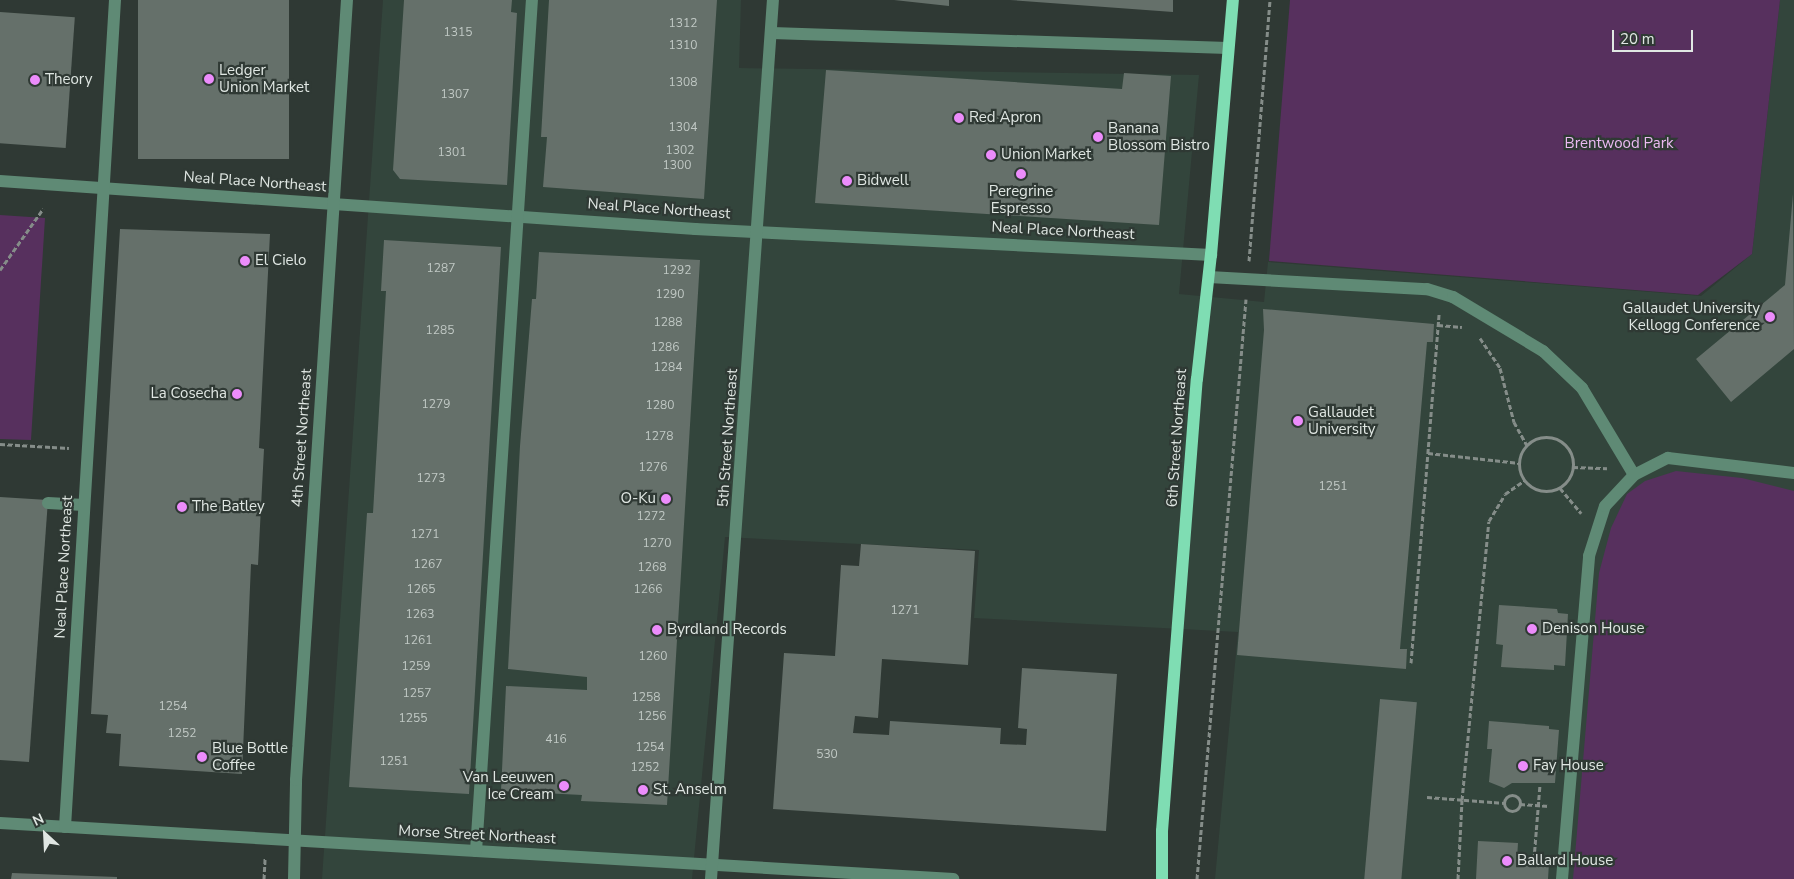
<!DOCTYPE html>
<html>
<head>
<meta charset="utf-8">
<style>
	body { margin:0 }
	#map { position:relative; width:1794px; height:879px; overflow:hidden; background:#2f3934; font-family:"Nunito Sans",sans-serif }
	div>[style] { position:absolute }
	.built>* { inset:0; background:#33453c }
	.green>* { inset:0; background:#57305e }
	.building>* { inset:0; background:#65706a; transform-origin:0 0 }
	.path>* { height:3px; margin-top:-1.5px; transform-origin:0; background:repeating-linear-gradient(90deg,#858d89 0 5px,transparent 0 7.5px) }
	.path>.ring { margin:-1.5px; padding:0; box-sizing:content-box; background:none; border:3px solid #858d89; border-radius:50% }
	.minor>* { height:12px; margin:-6px; padding:0 6px; transform-origin:6px; border-radius:6px; background:#5f8a75 }
	.major>* { height:12px; margin:-6px; padding:0 6px; transform-origin:6px; border-radius:6px; background:#7fddb3 }
	.dots>* { width:14px; height:14px; translate:-50% -50%; box-sizing:border-box; border:2px solid #2f3934; border-radius:50% }
	span { translate:-50% -50%; white-space:nowrap; text-align:center; line-height:1.15; -webkit-text-stroke:4.5px #2f3934; paint-order:stroke }
	.number-label { font-size:12px; color:#c1c9c5 }
	.number-label span { -webkit-text-stroke-width:0 }
	.poi-label { font-size:15px; color:#e0e7e3 }
	.left { translate:0 -50%; text-align:left }
	.right { translate:-100% -50%; text-align:right }
	.park-label { font-size:15px; color:#ecbaf3 }
	.street-label { font-size:15px; color:#e0e7e3 }
	.north { position:absolute; left:20px; top:809px; width:50px; height:50px; -webkit-text-stroke:4px #2f3934; paint-order:stroke; rotate:335deg; font-size:14px; font-weight:700; line-height:20px; text-align:center; color:#e0e7e3 }
	.north::after { content:''; display:block; margin:auto; width:18px; height:22px; background:#e0e7e3; clip-path:polygon(50% 0,100% 100%,50% 72%,0 100%) }
	.scale { position:absolute; left:1612px; top:30px; width:81px; height:22px; box-sizing:border-box; border:2px solid #e0e7e3; border-top:0; padding-left:6px; font-size:15px; line-height:18px; white-space:nowrap; color:#e0e7e3; -webkit-text-stroke:4px #2f3934; paint-order:stroke }
</style>
</head>
<body>
<div id="map">
	<div class="built">
		<i style="clip-path:polygon(383px 0,741px 0,739px 68px,1199px 75px,1179px 294px,1264px 302px,1268px 262px,1701px 296px,1752px 254px,1780px 0,1794px 0,1794px 879px,1215px 879px,1238px 632px,974px 618px,979px 550px,725px 537px,692px 879px,322px 879px)"></i>
	</div>
	<div class="green">
		<i style="clip-path:polygon(1290px 0,1780px 0,1752px 254px,1698px 295px,1269px 261px)"></i>
		<i style="clip-path:polygon(0 215px,45px 218px,31px 440px,0 439px)"></i>
		<i style="clip-path:polygon(1676px 471px,1742px 478px,1794px 491px,1794px 879px,1573px 879px,1599px 573px,1611px 528px,1627px 494px,1645px 481px)"></i>
	</div>
	<div class="building">
		<i style="left:138px;top:0;width:151px;height:159px"></i>
		<i style="clip-path:polygon(404px 0,512px 0,511px 12px,517px 13px,507px 185px,400px 179px,393px 170px)"></i>
		<i style="clip-path:polygon(549px 0,717px 0,704px 199px,543px 187px,547px 137px,541px 137px)"></i>
		<i style="clip-path:polygon(894px 0,949px 0,949px 6px)"></i>
		<i style="clip-path:polygon(1010px 0,1173px 0,1173px 12px)"></i>
		<i style="left:0;top:12px;width:75px;height:131px;rotate:4deg"></i>
		<i style="clip-path:polygon(826px 70px,1122px 89px,1124px 73px,1171px 76px,1159px 225px,815px 203px)"></i>
		<i style="clip-path:polygon(1793px 194px,1794px 349px,1731px 402px,1696px 359px,1785px 285px)"></i>
		<i style="clip-path:polygon(120px 229px,270px 234px,259px 448px,264px 449px,258px 565px,251px 564px,242px 774px,119px 766px,121px 734px,106px 733px,108px 715px,91px 714px)"></i>
		<i style="clip-path:polygon(384px 240px,501px 247px,469px 794px,349px 787px,367px 513px,373px 513px,386px 291px,381px 291px)"></i>
		<i style="clip-path:polygon(539px 252px,700px 260px,667px 805px,581px 801px,582px 795px,501px 791px,506px 686px,587px 690px,587px 677px,508px 669px,520px 446px,532px 299px,536px 299px)"></i>
		<i style="clip-path:polygon(1263px 309px,1434px 324px,1433px 342px,1427px 342px,1400px 649px,1407px 649px,1406px 669px,1237px 655px,1264px 330px)"></i>
		<i style="clip-path:polygon(0 497px,48px 500px,29px 762px,0 760px)"></i>
		<i style="clip-path:polygon(861px 544px,975px 551px,968px 665px,882px 659px,878px 718px,855px 716px,853px 733px,889px 735px,890px 721px,1001px 728px,1000px 744px,1026px 745px,1027px 729px,1018px 728px,1022px 668px,1117px 674px,1106px 831px,773px 809px,784px 653px,835px 656px,841px 565px,859px 566px)"></i>
		<i style="clip-path:polygon(1499px 605px,1557px 609px,1558px 613px,1568px 614px,1565px 666px,1554px 665px,1554px 670px,1501px 667px,1503px 645px,1496px 644px)"></i>
		<i style="left:1380px;top:699px;width:37px;height:181px;rotate:5deg"></i>
		<i style="clip-path:polygon(1489px 721px,1549px 726px,1549px 729px,1559px 730px,1555px 783px,1512px 783px,1504px 788px,1489px 782px,1492px 749px,1487px 749px)"></i>
		<i style="clip-path:polygon(1478px 841px,1518px 843px,1517px 859px,1549px 863px,1548px 879px,1476px 879px)"></i>
		<i style="clip-path:polygon(12px 873px,117px 877px,117px 879px,11px 879px)"></i>
	</div>
	<div class="path">
		<i style="left:1249px;top:261px;width:262px;rotate:-85.4deg"></i>
		<i style="left:0;top:270px;width:75px;rotate:-54.8deg"></i>
		<i style="left:1438px;top:325px;width:24px;rotate:5deg"></i>
		<i style="left:1480px;top:338px;width:36px;rotate:56deg"></i>
		<i style="left:1500px;top:368px;width:56px;rotate:75.5deg"></i>
		<i style="left:1514px;top:422px;width:26px;rotate:61deg"></i>
		<i class="ring" style="left:1519px;top:437px;width:51px;height:51px"></i>
		<i style="left:0;top:444px;width:69px;rotate:3.3deg"></i>
		<i style="left:1428px;top:453px;width:92px;rotate:6.3deg"></i>
		<i style="left:1573px;top:467px;width:34px;rotate:2deg"></i>
		<i style="left:1560px;top:488px;width:33px;rotate:50deg"></i>
		<i style="left:1411px;top:663px;width:350px;rotate:-85.4deg"></i>
		<i class="ring" style="left:1504px;top:795px;width:13px;height:13px"></i>
		<i style="left:1427px;top:797px;width:78px;rotate:4.4deg"></i>
		<i style="left:1520px;top:804px;width:29px;rotate:4deg"></i>
		<i style="left:1534px;top:859px;width:74px;rotate:-85.4deg"></i>
		<i style="left:264px;top:879px;width:22px;rotate:-87deg"></i>
		<i style="left:1197px;top:879px;width:582px;rotate:-85.17deg"></i>
		<i style="left:1458px;top:879px;width:79px;rotate:-87.1deg"></i>
		<i style="left:1462px;top:800px;width:280px;rotate:-84.5deg"></i>
		<i style="left:1489px;top:521px;width:31px;rotate:-59deg"></i>
		<i style="left:1505px;top:494px;width:24px;rotate:-35deg"></i>
	</div>
	<div class="minor">
		<i style="left:772px;top:33px;width:456px;rotate:1.9deg"></i>
		<i style="left:0;top:181px;width:697px;rotate:3.95deg"></i>
		<i style="left:695px;top:229px;width:517px;rotate:2.88deg"></i>
		<i style="left:1209px;top:277px;width:218px;rotate:3.2deg"></i>
		<i style="left:1427px;top:289px;width:27px;rotate:17deg"></i>
		<i style="left:1453px;top:297px;width:105px;rotate:31deg"></i>
		<i style="left:1543px;top:351px;width:54px;rotate:43.5deg"></i>
		<i style="left:1582px;top:388px;width:101px;rotate:59.1deg"></i>
		<i style="left:48px;top:503px;width:36px;rotate:3deg"></i>
		<i style="left:0;top:823px;width:955px;rotate:3.36deg"></i>
		<i style="left:65px;top:827px;width:829px;rotate:-86.54deg"></i>
		<i style="left:476px;top:851px;width:853px;rotate:-86.24deg"></i>
		<i style="left:294px;top:879px;width:99px;rotate:-88.8deg"></i>
		<i style="left:296px;top:780px;width:782px;rotate:-86.26deg"></i>
		<i style="left:711px;top:879px;width:881px;rotate:-85.97deg"></i>
		<i style="left:1562px;top:879px;width:324px;rotate:-85.2deg"></i>
		<i style="left:1589px;top:556px;width:52px;rotate:-72.3deg"></i>
		<i style="left:1605px;top:506px;width:42px;rotate:-46.9deg"></i>
		<i style="left:1634px;top:475px;width:38px;rotate:-27deg"></i>
		<i style="left:1668px;top:458px;width:127px;rotate:6.8deg"></i>
	</div>
	<div class="major">
		<i style="left:1162px;top:879px;width:48px;rotate:-90deg"></i>
		<i style="left:1162px;top:831px;width:453px;rotate:-85.6deg"></i>
		<i style="left:1197px;top:379px;width:125px;rotate:-83.6deg"></i>
		<i style="left:1211px;top:255px;width:256px;rotate:-85.1deg"></i>
	</div>
	<div class="dots">
		<i style="left:209px;top:79px;background:#ec8cfb"></i>
		<i style="left:35px;top:80px;background:#ec8cfb"></i>
		<i style="left:959px;top:118px;background:#ec8cfb"></i>
		<i style="left:1098px;top:137px;background:#ec8cfb"></i>
		<i style="left:991px;top:155px;background:#ec8cfb"></i>
		<i style="left:1021px;top:174px;background:#ec8cfb"></i>
		<i style="left:847px;top:181px;background:#ec8cfb"></i>
		<i style="left:245px;top:261px;background:#ec8cfb"></i>
		<i style="left:1770px;top:317px;background:#ec8cfb"></i>
		<i style="left:237px;top:394px;background:#ec8cfb"></i>
		<i style="left:1298px;top:421px;background:#ec8cfb"></i>
		<i style="left:666px;top:499px;background:#ec8cfb"></i>
		<i style="left:182px;top:507px;background:#ec8cfb"></i>
		<i style="left:1532px;top:629px;background:#ec8cfb"></i>
		<i style="left:657px;top:630px;background:#ec8cfb"></i>
		<i style="left:202px;top:757px;background:#ec8cfb"></i>
		<i style="left:1523px;top:766px;background:#ec8cfb"></i>
		<i style="left:564px;top:786px;background:#ec8cfb"></i>
		<i style="left:643px;top:790px;background:#ec8cfb"></i>
		<i style="left:1507px;top:861px;background:#ec8cfb"></i>
	</div>
	<div class="number-label">
		<span style="left:683px;top:24px">1312</span>
		<span style="left:458px;top:33px">1315</span>
		<span style="left:683px;top:46px">1310</span>
		<span style="left:683px;top:83px">1308</span>
		<span style="left:455px;top:95px">1307</span>
		<span style="left:683px;top:128px">1304</span>
		<span style="left:680px;top:151px">1302</span>
		<span style="left:452px;top:153px">1301</span>
		<span style="left:677px;top:166px">1300</span>
		<span style="left:441px;top:269px">1287</span>
		<span style="left:677px;top:271px">1292</span>
		<span style="left:670px;top:295px">1290</span>
		<span style="left:668px;top:323px">1288</span>
		<span style="left:440px;top:331px">1285</span>
		<span style="left:665px;top:348px">1286</span>
		<span style="left:668px;top:368px">1284</span>
		<span style="left:436px;top:405px">1279</span>
		<span style="left:660px;top:406px">1280</span>
		<span style="left:659px;top:437px">1278</span>
		<span style="left:653px;top:468px">1276</span>
		<span style="left:431px;top:479px">1273</span>
		<span style="left:1333px;top:487px">1251</span>
		<span style="left:651px;top:517px">1272</span>
		<span style="left:425px;top:535px">1271</span>
		<span style="left:657px;top:544px">1270</span>
		<span style="left:428px;top:565px">1267</span>
		<span style="left:652px;top:568px">1268</span>
		<span style="left:421px;top:590px">1265</span>
		<span style="left:648px;top:590px">1266</span>
		<span style="left:905px;top:611px">1271</span>
		<span style="left:420px;top:615px">1263</span>
		<span style="left:418px;top:641px">1261</span>
		<span style="left:653px;top:657px">1260</span>
		<span style="left:416px;top:667px">1259</span>
		<span style="left:417px;top:694px">1257</span>
		<span style="left:646px;top:698px">1258</span>
		<span style="left:173px;top:707px">1254</span>
		<span style="left:652px;top:717px">1256</span>
		<span style="left:413px;top:719px">1255</span>
		<span style="left:182px;top:734px">1252</span>
		<span style="left:556px;top:740px">416</span>
		<span style="left:650px;top:748px">1254</span>
		<span style="left:827px;top:755px">530</span>
		<span style="left:394px;top:762px">1251</span>
		<span style="left:645px;top:768px">1252</span>
	</div>
	<div class="poi-label">
		<span class="left" style="left:219px;top:79px">Ledger<br>Union Market</span>
		<span class="left" style="left:45px;top:80px">Theory</span>
		<span class="left" style="left:969px;top:118px">Red Apron</span>
		<span class="left" style="left:1108px;top:137px">Banana<br>Blossom Bistro</span>
		<span class="left" style="left:1001px;top:155px">Union Market</span>
		<span class="left" style="left:857px;top:181px">Bidwell</span>
		<span style="left:1021px;top:200px">Peregrine<br>Espresso</span>
		<span class="left" style="left:255px;top:261px">El Cielo</span>
		<span class="right" style="left:1760px;top:317px">Gallaudet University<br>Kellogg Conference</span>
		<span class="right" style="left:227px;top:394px">La Cosecha</span>
		<span class="left" style="left:1308px;top:421px">Gallaudet<br>University</span>
		<span class="right" style="left:656px;top:499px">O-Ku</span>
		<span class="left" style="left:192px;top:507px">The Batley</span>
		<span class="left" style="left:1542px;top:629px">Denison House</span>
		<span class="left" style="left:667px;top:630px">Byrdland Records</span>
		<span class="left" style="left:212px;top:757px">Blue Bottle<br>Coffee</span>
		<span class="left" style="left:1533px;top:766px">Fay House</span>
		<span class="right" style="left:554px;top:786px">Van Leeuwen<br>Ice Cream</span>
		<span class="left" style="left:653px;top:790px">St. Anselm</span>
		<span class="left" style="left:1517px;top:861px">Ballard House</span>
	</div>
	<div class="park-label">
		<span style="left:1619px;top:144px">Brentwood Park</span>
	</div>
	<div class="street-label">
		<span style="left:255px;top:182px;rotate:4deg">Neal Place Northeast</span>
		<span style="left:659px;top:209px;rotate:4deg">Neal Place Northeast</span>
		<span style="left:1063px;top:231px;rotate:3deg">Neal Place Northeast</span>
		<span style="left:302px;top:438px;rotate:-86deg">4th Street Northeast</span>
		<span style="left:728px;top:438px;rotate:-86deg">5th Street Northeast</span>
		<span style="left:1177px;top:438px;rotate:-86deg">6th Street Northeast</span>
		<span style="left:64px;top:567px;rotate:-87deg">Neal Place Northeast</span>
		<span style="left:477px;top:835px;rotate:3deg">Morse Street Northeast</span>
	</div>
	<div class="north">N</div>
	<div class="scale">20 m</div>
</div>
</body>
</html>
